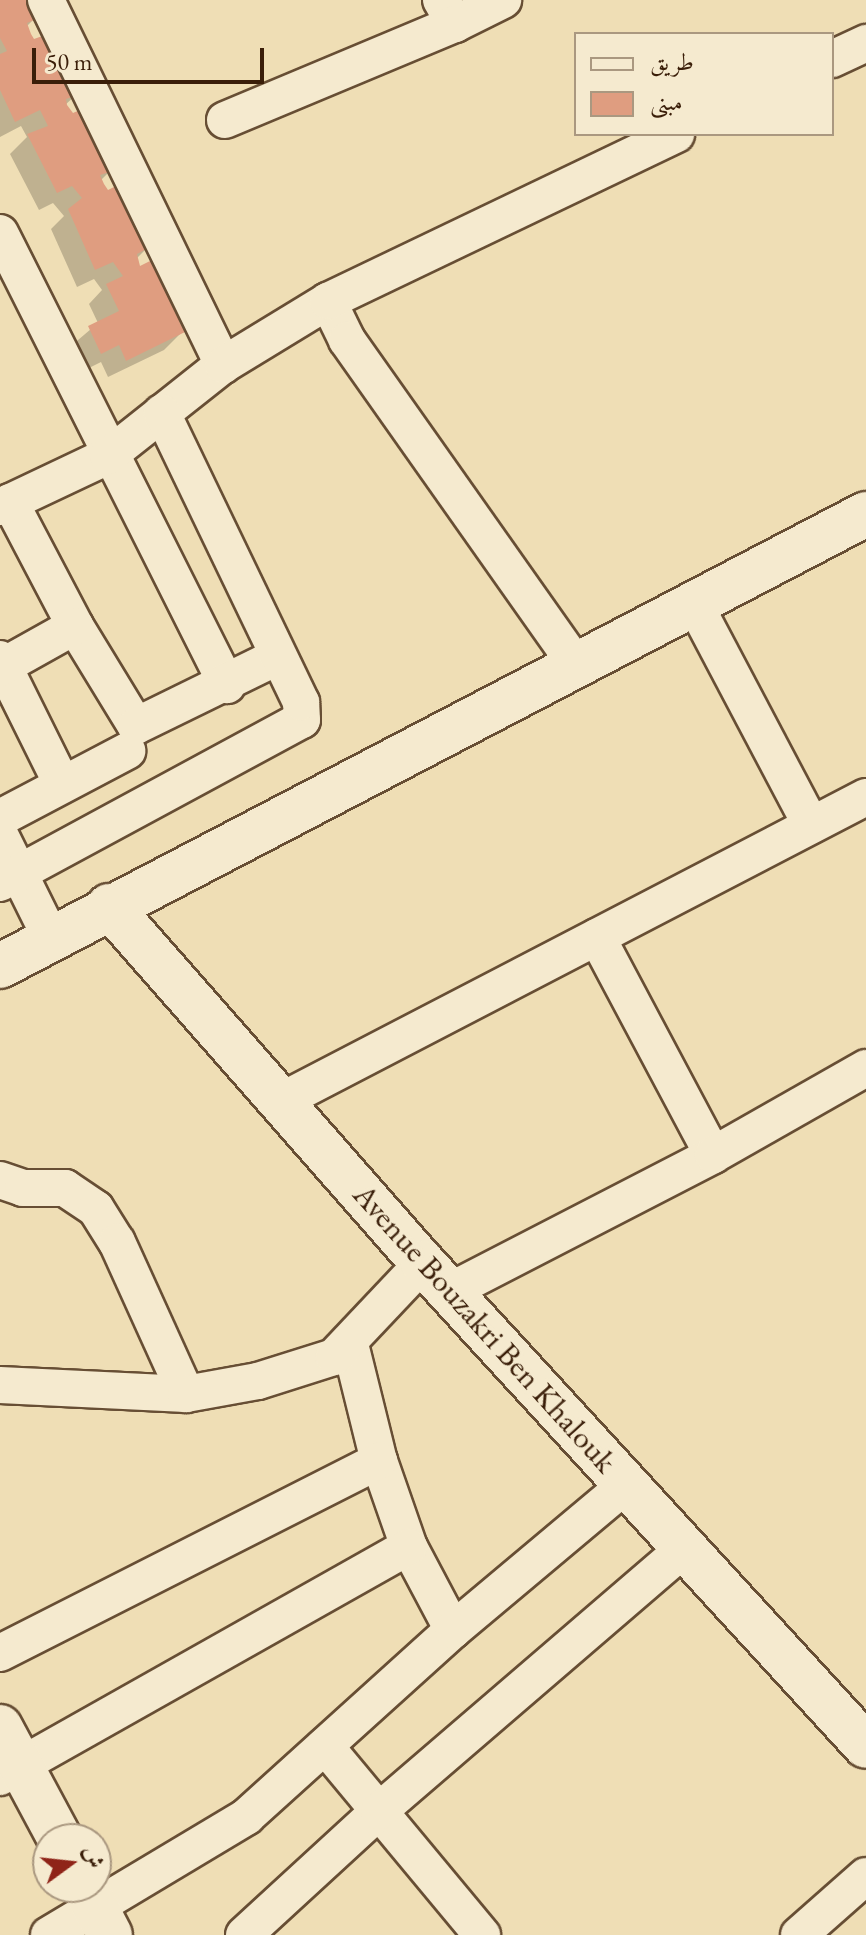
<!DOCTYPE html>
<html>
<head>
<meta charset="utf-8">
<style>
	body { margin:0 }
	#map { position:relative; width:866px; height:1935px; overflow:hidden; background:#efdeb5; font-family:"EB Garamond",Amiri,serif }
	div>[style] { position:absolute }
	.shadow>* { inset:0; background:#0003 }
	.building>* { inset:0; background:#df9d80 }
	.roads { filter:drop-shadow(2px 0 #674e34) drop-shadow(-2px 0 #674e34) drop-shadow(0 2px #674e34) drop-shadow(0 -2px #674e34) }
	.street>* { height:36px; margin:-18px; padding:0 18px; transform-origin:18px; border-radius:18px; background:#f5eacf }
	.secondary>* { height:44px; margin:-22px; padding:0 22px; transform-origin:22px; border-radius:22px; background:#f5eacf }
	span { translate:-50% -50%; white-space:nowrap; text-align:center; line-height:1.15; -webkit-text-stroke:7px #f5eacf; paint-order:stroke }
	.street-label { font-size:32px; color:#3a1e09 }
	.legend { position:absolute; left:574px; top:32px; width:260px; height:104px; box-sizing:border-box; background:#f5eacf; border:2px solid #aa9880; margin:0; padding:10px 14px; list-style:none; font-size:24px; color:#3a1e09 }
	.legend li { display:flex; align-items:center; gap:16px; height:40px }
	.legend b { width:40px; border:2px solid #aa9880 }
	.north { position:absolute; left:32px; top:1823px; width:80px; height:80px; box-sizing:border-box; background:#f5eacf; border:2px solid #aa9880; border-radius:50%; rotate:75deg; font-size:22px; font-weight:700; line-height:32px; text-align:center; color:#3a1e09 }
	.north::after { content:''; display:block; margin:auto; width:28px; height:36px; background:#8f2418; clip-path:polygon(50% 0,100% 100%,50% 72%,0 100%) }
	.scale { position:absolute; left:32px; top:48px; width:232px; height:36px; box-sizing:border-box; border:4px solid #3a1e09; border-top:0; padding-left:10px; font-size:24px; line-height:28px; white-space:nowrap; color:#3a1e09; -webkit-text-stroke:6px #f5eacf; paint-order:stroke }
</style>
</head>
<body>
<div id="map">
	<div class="shadow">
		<i style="clip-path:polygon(0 0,36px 17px,26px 27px,30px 35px,76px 95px,65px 105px,111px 170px,100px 181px,150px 245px,136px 259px,139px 269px,184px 316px,178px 323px,182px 332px,164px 350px,108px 377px,101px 362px,83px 371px,71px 346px,98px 323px,89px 304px,102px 290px,94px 279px,77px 287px,51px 229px,64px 216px,53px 203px,39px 210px,10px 154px,27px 137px,21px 126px,0 137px)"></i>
	</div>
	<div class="building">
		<i style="clip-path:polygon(0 0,31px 0,39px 18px,27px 23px,31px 34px,34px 39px,48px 34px,78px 95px,66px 99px,67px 105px,73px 113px,84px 108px,113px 171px,100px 175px,104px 184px,108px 190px,122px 183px,152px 246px,137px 254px,140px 266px,158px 257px,187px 317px,179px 321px,185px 332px,126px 361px,119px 345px,101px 354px,88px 326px,119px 311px,106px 284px,123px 276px,113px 262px,95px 270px,68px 209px,82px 198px,72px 186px,57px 193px,27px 134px,48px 126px,40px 110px,15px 122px,0 90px,0 54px,7px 51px,0 38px)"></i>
	</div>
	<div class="roads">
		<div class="street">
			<i style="left:46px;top:0;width:406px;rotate:64.1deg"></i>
			<i style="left:441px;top:0;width:28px;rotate:60deg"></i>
			<i style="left:455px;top:24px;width:54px;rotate:-26.6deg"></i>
			<i style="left:832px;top:59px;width:38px;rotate:-25deg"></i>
			<i style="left:225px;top:120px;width:249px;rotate:-22.7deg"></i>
			<i style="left:0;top:233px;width:506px;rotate:63.33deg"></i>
			<i style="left:328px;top:301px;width:43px;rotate:64deg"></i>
			<i style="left:347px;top:340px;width:398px;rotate:54.8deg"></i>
			<i style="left:10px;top:502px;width:140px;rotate:62.3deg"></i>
			<i style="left:75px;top:626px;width:117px;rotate:58.6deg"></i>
			<i style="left:136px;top:726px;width:157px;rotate:-26.1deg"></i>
			<i style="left:0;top:507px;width:119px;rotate:-25.3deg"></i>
			<i style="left:108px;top:456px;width:147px;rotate:-38.4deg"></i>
			<i style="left:223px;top:365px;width:123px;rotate:-31.4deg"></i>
			<i style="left:328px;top:301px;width:386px;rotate:-25.6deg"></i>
			<i style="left:694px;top:603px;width:251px;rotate:62.2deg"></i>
			<i style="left:0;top:659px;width:140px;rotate:63.6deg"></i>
			<i style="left:0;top:668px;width:86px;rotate:-29.2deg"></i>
			<i style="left:0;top:818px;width:144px;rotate:-27.8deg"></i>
			<i style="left:0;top:835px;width:115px;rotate:63.7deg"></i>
			<i style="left:0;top:883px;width:343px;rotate:-28.4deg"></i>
			<i style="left:302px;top:720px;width:18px;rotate:-93deg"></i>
			<i style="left:301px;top:702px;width:321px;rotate:-115.7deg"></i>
			<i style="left:597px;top:937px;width:247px;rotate:62deg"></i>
			<i style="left:283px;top:1100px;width:657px;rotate:-27.46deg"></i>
			<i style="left:0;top:1180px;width:24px;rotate:19deg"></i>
			<i style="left:23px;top:1188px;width:42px"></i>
			<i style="left:65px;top:1188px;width:37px;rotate:34deg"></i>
			<i style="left:96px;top:1209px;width:39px;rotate:58deg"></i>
			<i style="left:117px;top:1242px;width:167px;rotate:65.6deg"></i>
			<i style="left:450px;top:1291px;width:296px;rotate:-27.3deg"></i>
			<i style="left:713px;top:1155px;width:176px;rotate:-29.6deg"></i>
			<i style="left:350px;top:1344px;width:121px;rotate:76.1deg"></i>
			<i style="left:379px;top:1461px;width:91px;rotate:70.8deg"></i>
			<i style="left:409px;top:1547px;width:94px;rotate:62.1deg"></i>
			<i style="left:0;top:1385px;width:186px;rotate:2.8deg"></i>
			<i style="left:186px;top:1394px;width:73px;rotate:-10.2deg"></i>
			<i style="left:258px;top:1381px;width:80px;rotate:-17.5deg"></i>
			<i style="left:334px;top:1357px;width:129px;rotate:-46.6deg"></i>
			<i style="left:0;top:1653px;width:425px;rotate:-26.9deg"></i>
			<i style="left:325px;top:1746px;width:246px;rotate:50.3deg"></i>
			<i style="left:0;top:1777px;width:469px;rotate:-29.4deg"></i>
			<i style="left:49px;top:1935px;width:230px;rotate:-30.9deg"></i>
			<i style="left:246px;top:1817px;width:279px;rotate:-42.1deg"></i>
			<i style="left:453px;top:1630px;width:226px;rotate:-40deg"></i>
			<i style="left:244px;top:1935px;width:183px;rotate:-42.6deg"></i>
			<i style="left:379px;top:1811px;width:402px;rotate:-40.7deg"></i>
			<i style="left:799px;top:1935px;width:89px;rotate:-41.4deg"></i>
		</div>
		<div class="secondary">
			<i style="left:109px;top:906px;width:475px;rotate:48.7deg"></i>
			<i style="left:423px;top:1263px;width:655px;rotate:47.47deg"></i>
			<i style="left:0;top:966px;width:977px;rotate:-27.56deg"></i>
			<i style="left:0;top:1727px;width:127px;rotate:61.8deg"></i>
			<i style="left:85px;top:1887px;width:54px;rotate:62.5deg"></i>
		</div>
	</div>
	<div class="street-label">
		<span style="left:485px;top:1328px;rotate:48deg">Avenue Bouzakri Ben Khalouk</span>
	</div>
	<ul class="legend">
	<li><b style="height:10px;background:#f5eacf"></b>طريق</li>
	<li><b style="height:22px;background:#df9d80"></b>مبنى</li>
	</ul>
	<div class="north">ش</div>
	<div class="scale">50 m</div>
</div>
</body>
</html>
